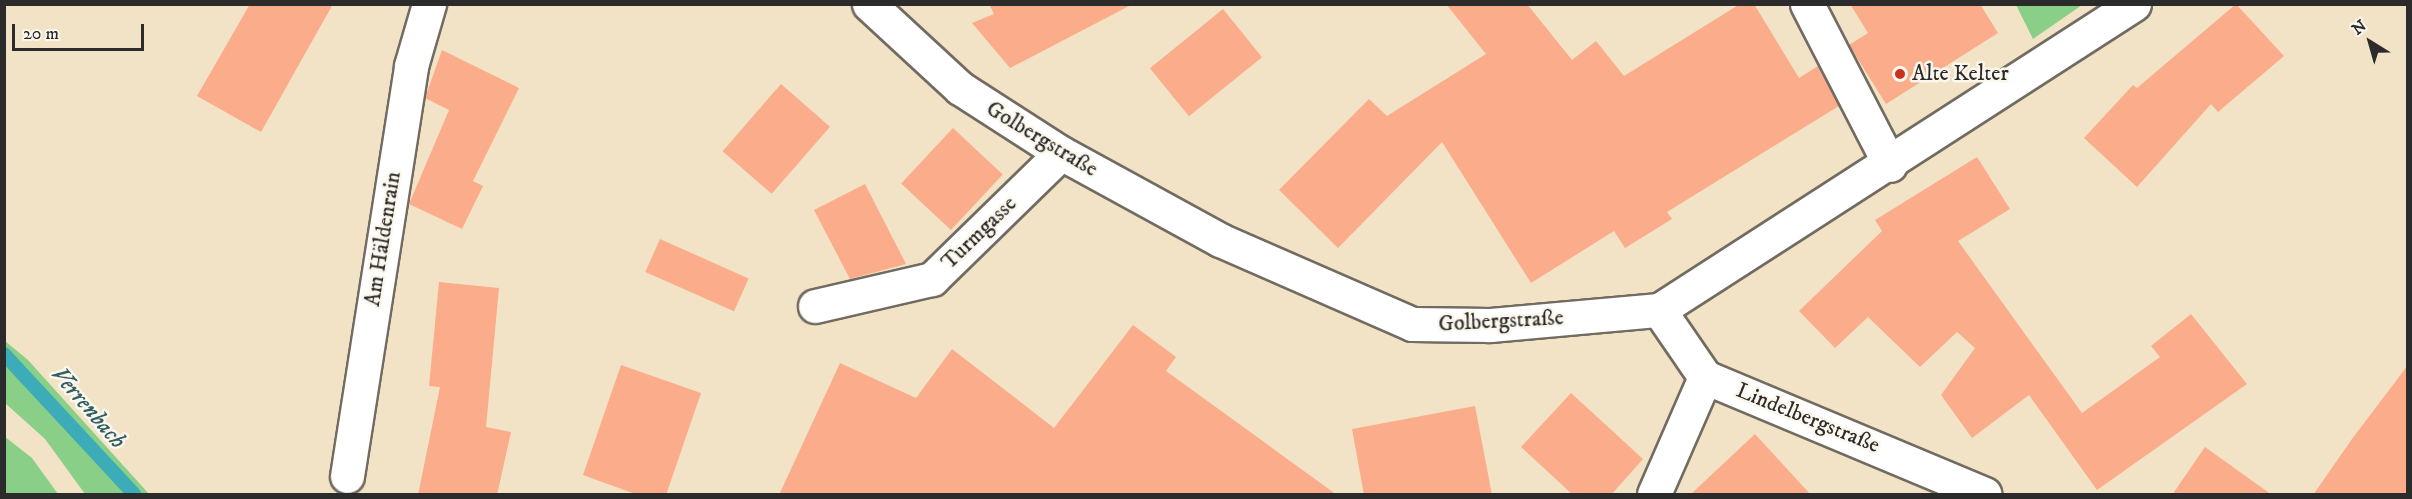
<!DOCTYPE html>
<html>
<head>
<meta charset="utf-8">
<style>
	body { margin:0 }
	#map { position:relative; width:2412px; height:499px; overflow:hidden; background:#f2e3c6; font-family:"IM FELL DW Pica",serif }
	div>[style] { position:absolute }
	.green>* { inset:0; background:#8acf88 }
	.stream>* { height:14px; margin:-7px; padding:0 7px; transform-origin:7px; border-radius:7px; background:#3cacb8 }
	.building>* { inset:0; background:#fbac8b; transform-origin:0 0 }
	.roads { filter:drop-shadow(2px 0 #716b61) drop-shadow(-2px 0 #716b61) drop-shadow(0 2px #716b61) drop-shadow(0 -2px #716b61) }
	.minor>* { height:33px; margin:-16.5px; padding:0 16.5px; transform-origin:16.5px; border-radius:16.5px; background:#fff }
	.dots>* { width:16px; height:16px; translate:-50% -50%; box-sizing:border-box; border:3px solid #fbf7ec; border-radius:50% }
	span { translate:-50% -50%; white-space:nowrap; text-align:center; line-height:1.15; -webkit-text-stroke:5px #fbf7ec; paint-order:stroke }
	.poi-label { font-size:22px; color:#2b2b2b }
	.left { translate:0 -50%; text-align:left }
	.street-label { font-size:22px; color:#2b2b2b }
	.water-label { font-size:24px; color:#325f63; font-style:italic }
	.frame { position:absolute; inset:0; border:6px solid #2b2b2b; pointer-events:none }
	.north { position:absolute; left:2340px; top:12px; width:60px; height:60px; -webkit-text-stroke:4px #fbf7ec; paint-order:stroke; rotate:323deg; font-size:16px; font-weight:700; line-height:24px; text-align:center; color:#2b2b2b }
	.north::after { content:''; display:block; margin:auto; width:21px; height:27px; background:#2b2b2b; clip-path:polygon(50% 0,100% 100%,50% 72%,0 100%) }
	.scale { position:absolute; left:12px; top:24px; width:132px; height:27px; box-sizing:border-box; border:3px solid #2b2b2b; border-top:0; padding-left:8px; font-size:18px; line-height:21px; white-space:nowrap; color:#2b2b2b; -webkit-text-stroke:4px #fbf7ec; paint-order:stroke }
</style>
</head>
<body>
<div id="map">
	<div class="green">
		<i style="clip-path:polygon(2016px 5px,2082px 5px,2033px 39px)"></i>
		<i style="clip-path:polygon(5px 341px,28px 360px,149px 494px,85px 494px,45px 439px,5px 403px)"></i>
		<i style="clip-path:polygon(4px 436px,32px 458px,58px 494px,5px 494px)"></i>
	</div>
	<div class="stream">
		<i style="left:4px;top:354px;width:191px;rotate:47.1deg"></i>
	</div>
	<div class="building">
		<i style="clip-path:polygon(250px 4px,333px 4px,261px 132px,197px 96px)"></i>
		<i style="clip-path:polygon(989px 4px,1133px 4px,1010px 68px,972px 23px,994px 14px)"></i>
		<i style="clip-path:polygon(1446px 4px,1527px 4px,1572px 60px,1596px 41px,1624px 76px,1740px 4px,1754px 4px,1799px 78px,1818px 66px,1839px 106px,1667px 212px,1672px 219px,1625px 248px,1614px 231px,1531px 283px,1442px 142px,1338px 248px,1279px 190px,1369px 99px,1387px 116px,1486px 54px)"></i>
		<i style="clip-path:polygon(1850px 4px,1980px 4px,1998px 33px,1886px 104px,1849px 45px,1868px 33px)"></i>
		<i style="clip-path:polygon(2236px 4px,2284px 56px,2218px 112px,2211px 104px,2137px 187px,2084px 138px,2133px 85px,2137px 88px)"></i>
		<i style="left:1223px;top:9px;width:62px;height:94px;rotate:51deg"></i>
		<i style="clip-path:polygon(442px 50px,519px 88px,473px 181px,483px 186px,462px 229px,409px 204px,449px 110px,425px 98px)"></i>
		<i style="left:781px;top:84px;width:65px;height:89px;rotate:41deg"></i>
		<i style="left:953px;top:128px;width:68px;height:76px;rotate:43deg"></i>
		<i style="clip-path:polygon(1977px 157px,2010px 209px,1958px 241px,2082px 413px,2160px 357px,2151px 346px,2191px 314px,2247px 384px,2097px 490px,2029px 395px,1972px 438px,1941px 395px,1975px 348px,1957px 332px,1920px 367px,1868px 317px,1835px 348px,1799px 311px,1882px 231px,1875px 220px)"></i>
		<i style="clip-path:polygon(865px 184px,906px 264px,850px 279px,814px 210px)"></i>
		<i style="left:660px;top:239px;width:97px;height:36px;rotate:24deg"></i>
		<i style="clip-path:polygon(439px 282px,499px 288px,486px 427px,511px 432px,497px 495px,418px 495px,440px 387px,429px 386px)"></i>
		<i style="clip-path:polygon(1133px 325px,1176px 357px,1166px 371px,1337px 495px,779px 495px,840px 363px,916px 398px,952px 349px,1054px 428px)"></i>
		<i style="clip-path:polygon(621px 365px,701px 393px,666px 495px,638px 495px,583px 475px)"></i>
		<i style="clip-path:polygon(2408px 365px,2408px 495px,2313px 495px,2352px 439px)"></i>
		<i style="clip-path:polygon(1571px 393px,1643px 459px,1611px 495px,1573px 495px,1521px 447px)"></i>
		<i style="clip-path:polygon(1475px 406px,1492px 495px,1364px 495px,1352px 429px)"></i>
		<i style="clip-path:polygon(1755px 434px,1811px 495px,1690px 495px)"></i>
		<i style="clip-path:polygon(2205px 447px,2272px 495px,2172px 495px)"></i>
	</div>
	<div class="roads">
		<div class="minor">
			<i style="left:869px;top:4px;width:124px;rotate:42.7deg"></i>
			<i style="left:960px;top:88px;width:120px;rotate:32.8deg"></i>
			<i style="left:1061px;top:153px;width:181px;rotate:28.7deg"></i>
			<i style="left:1220px;top:240px;width:210px;rotate:23.6deg"></i>
			<i style="left:1412px;top:324px;width:78px;rotate:0.7deg"></i>
			<i style="left:1490px;top:325px;width:170px;rotate:-5.1deg"></i>
			<i style="left:1659px;top:310px;width:565px;rotate:-32.79deg"></i>
			<i style="left:1807px;top:4px;width:181px;rotate:62.7deg"></i>
			<i style="left:815px;top:306px;width:120px;rotate:-13deg"></i>
			<i style="left:932px;top:279px;width:180px;rotate:-44.3deg"></i>
			<i style="left:1659px;top:310px;width:81px;rotate:55.5deg"></i>
			<i style="left:1705px;top:377px;width:303px;rotate:22.7deg"></i>
			<i style="left:347px;top:476px;width:415px;rotate:-81.1deg"></i>
			<i style="left:411px;top:66px;width:65px;rotate:-73.8deg"></i>
			<i style="left:1654px;top:494px;width:128px;rotate:-66.4deg"></i>
		</div>
	</div>
	<div class="dots">
		<i style="left:1900px;top:74px;background:#c8321e"></i>
	</div>
	<div class="poi-label">
		<span class="left" style="left:1912px;top:74px">Alte Kelter</span>
	</div>
	<div class="street-label">
		<span style="left:1042px;top:139px;rotate:31deg">Golbergstraße</span>
		<span style="left:979px;top:233px;rotate:-44deg">Turmgasse</span>
		<span style="left:383px;top:239px;rotate:-81deg">Am Häldenrain</span>
		<span style="left:1501px;top:321px;rotate:-3deg">Golbergstraße</span>
		<span style="left:1808px;top:418px;rotate:22deg">Lindelbergstraße</span>
	</div>
	<div class="water-label">
		<span style="left:88px;top:408px;rotate:49deg">Verrenbach</span>
	</div>
	<div class="frame"></div>
	<div class="north">N</div>
	<div class="scale">20 m</div>
</div>
</body>
</html>
